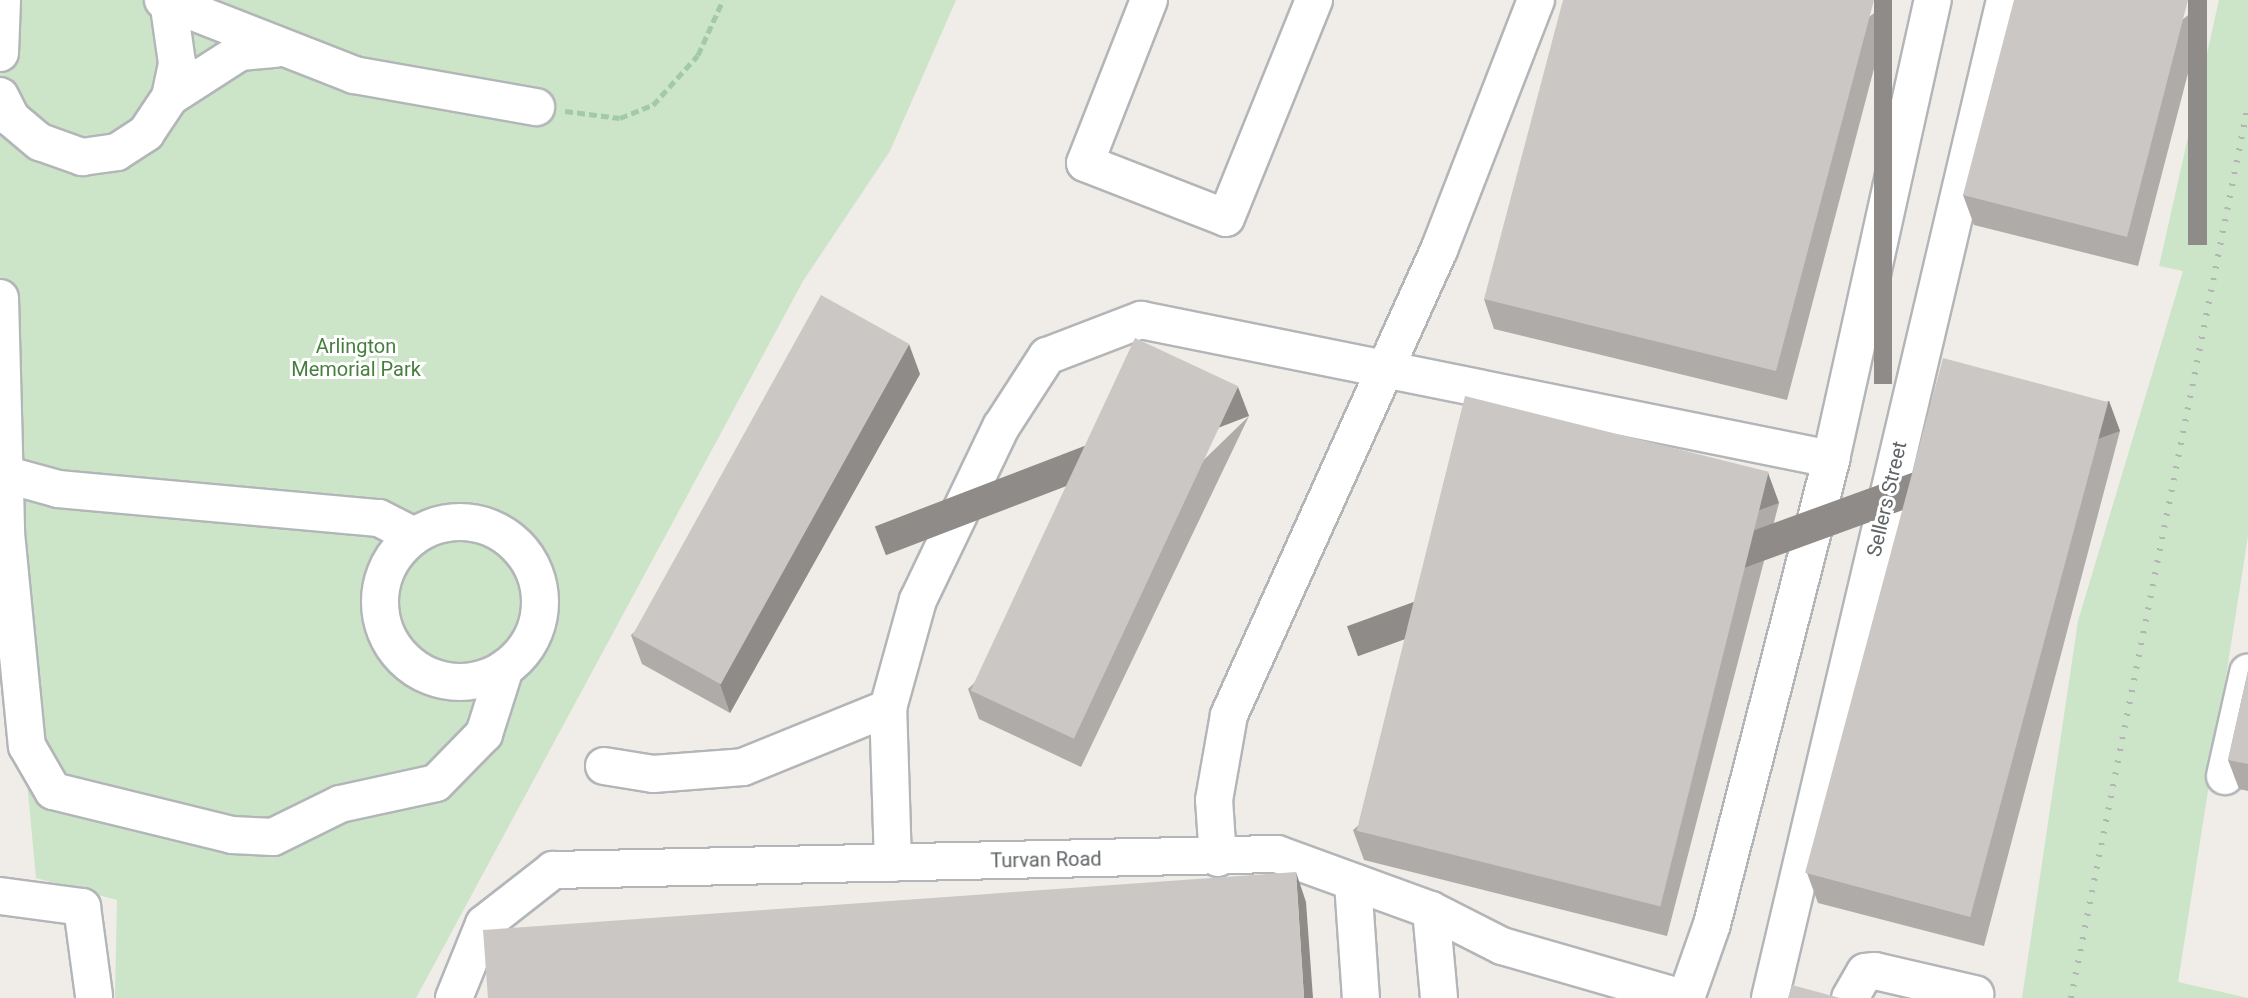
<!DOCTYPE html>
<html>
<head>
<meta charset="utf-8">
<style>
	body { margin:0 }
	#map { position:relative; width:2248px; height:998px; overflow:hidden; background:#f0ece8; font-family:Roboto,sans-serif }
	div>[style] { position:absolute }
	.green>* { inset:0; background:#cce4c7 }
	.path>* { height:5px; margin-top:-2.5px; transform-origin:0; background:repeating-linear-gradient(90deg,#a3caa7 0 8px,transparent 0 12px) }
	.roads { filter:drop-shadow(2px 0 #b3b6b8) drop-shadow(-2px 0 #b3b6b8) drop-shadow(0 2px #b3b6b8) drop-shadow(0 -2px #b3b6b8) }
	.minor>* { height:36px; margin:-18px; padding:0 18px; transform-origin:18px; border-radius:18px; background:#fff }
	.minor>.ring { margin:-18px; padding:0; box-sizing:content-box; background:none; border:36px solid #fff; border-radius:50% }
	.rail>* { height:6px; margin-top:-3px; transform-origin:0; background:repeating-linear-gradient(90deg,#b3b4b4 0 2px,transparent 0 12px) }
	.wall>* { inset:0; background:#afaba9 }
	.shaded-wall>* { inset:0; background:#8e8b89; transform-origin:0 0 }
	.building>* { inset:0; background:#cbc7c4; transform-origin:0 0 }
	span { translate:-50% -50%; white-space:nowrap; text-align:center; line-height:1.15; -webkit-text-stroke:6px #fff; paint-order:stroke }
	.park-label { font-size:20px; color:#467f3d }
	.street-label { font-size:20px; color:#5f6466 }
</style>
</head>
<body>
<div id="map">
	<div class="green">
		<i style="clip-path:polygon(0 0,956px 0,890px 151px,803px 281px,416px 998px,115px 998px,117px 900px,36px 878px,0 491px)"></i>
		<i style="clip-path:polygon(2219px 0,2248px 0,2248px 536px,2178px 982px,2248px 998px,2022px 998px,2078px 621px,2183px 271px,2159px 266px)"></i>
	</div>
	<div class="path">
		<i style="left:565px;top:111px;width:55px;rotate:7.3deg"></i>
		<i style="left:620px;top:118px;width:35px;rotate:-22deg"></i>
		<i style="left:653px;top:105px;width:67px;rotate:-48deg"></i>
		<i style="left:698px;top:55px;width:60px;rotate:-65.6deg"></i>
	</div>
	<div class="roads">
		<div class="minor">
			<i style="left:163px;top:0;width:205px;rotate:21.4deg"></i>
			<i style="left:354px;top:75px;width:185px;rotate:10deg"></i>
			<i style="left:1149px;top:0;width:175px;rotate:111.4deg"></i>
			<i style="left:1085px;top:163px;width:151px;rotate:21.3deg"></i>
			<i style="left:1226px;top:218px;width:235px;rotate:-68deg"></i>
			<i style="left:0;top:53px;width:53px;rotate:-87.8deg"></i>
			<i style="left:0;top:96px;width:25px;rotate:63deg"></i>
			<i style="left:11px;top:118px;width:38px;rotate:40deg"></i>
			<i style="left:40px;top:142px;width:45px;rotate:19.7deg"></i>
			<i style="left:82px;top:157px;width:35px;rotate:-8deg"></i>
			<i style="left:117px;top:152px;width:35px;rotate:-33deg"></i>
			<i style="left:146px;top:133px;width:43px;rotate:-56.3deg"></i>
			<i style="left:170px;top:97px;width:35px;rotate:-78deg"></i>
			<i style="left:177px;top:63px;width:64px;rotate:-98.1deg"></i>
			<i style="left:170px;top:97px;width:83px;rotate:-32.7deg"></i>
			<i style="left:240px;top:52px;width:36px;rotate:-5deg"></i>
			<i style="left:0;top:298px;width:235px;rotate:88.5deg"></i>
			<i style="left:6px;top:533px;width:214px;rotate:84.4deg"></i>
			<i style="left:27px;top:746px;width:52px;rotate:60deg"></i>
			<i style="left:53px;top:791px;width:184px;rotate:13.8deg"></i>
			<i style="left:232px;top:835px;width:41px;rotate:2.8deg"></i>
			<i style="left:273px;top:837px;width:75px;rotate:-26.2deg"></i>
			<i style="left:340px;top:804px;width:98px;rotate:-12.3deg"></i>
			<i style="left:436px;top:783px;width:69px;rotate:-45.6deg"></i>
			<i style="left:484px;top:734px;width:69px;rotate:-72.3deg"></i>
			<i style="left:4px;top:474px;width:56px;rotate:15.5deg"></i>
			<i style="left:58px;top:489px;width:322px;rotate:5.2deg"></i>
			<i style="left:379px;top:518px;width:39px;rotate:27deg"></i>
			<i class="ring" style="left:380px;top:522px;width:124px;height:124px"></i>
			<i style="left:604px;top:766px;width:50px;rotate:9.3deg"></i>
			<i style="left:653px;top:774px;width:90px;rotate:-4.4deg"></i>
			<i style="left:743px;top:767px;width:157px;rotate:-22.1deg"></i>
			<i style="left:2225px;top:776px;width:106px;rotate:-77.4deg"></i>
			<i style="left:1218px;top:858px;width:58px;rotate:-93.9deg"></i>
			<i style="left:1214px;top:800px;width:86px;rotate:-80deg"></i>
			<i style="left:1229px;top:715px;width:510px;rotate:-65.7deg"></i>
			<i style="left:1439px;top:250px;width:268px;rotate:-68.8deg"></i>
			<i style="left:893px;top:863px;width:155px;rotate:-91.8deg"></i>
			<i style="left:888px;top:708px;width:112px;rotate:-74.5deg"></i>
			<i style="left:918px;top:600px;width:192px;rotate:-64.4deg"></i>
			<i style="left:1001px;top:427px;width:85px;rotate:-57.1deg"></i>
			<i style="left:1047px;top:356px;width:101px;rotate:-21deg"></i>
			<i style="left:1141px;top:320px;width:704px;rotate:11.39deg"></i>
			<i style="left:1353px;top:882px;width:116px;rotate:86.1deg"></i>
			<i style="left:0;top:896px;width:83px;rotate:7.6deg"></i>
			<i style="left:82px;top:907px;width:90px;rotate:82.3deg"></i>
			<i style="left:1431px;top:910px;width:88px;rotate:84.8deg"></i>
			<i style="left:454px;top:998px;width:80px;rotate:-67.9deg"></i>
			<i style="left:484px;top:924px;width:88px;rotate:-38deg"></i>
			<i style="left:553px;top:870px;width:724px;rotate:-1.27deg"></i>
			<i style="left:1277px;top:854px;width:164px;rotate:20deg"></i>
			<i style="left:1431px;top:910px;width:80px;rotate:26.9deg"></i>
			<i style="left:1502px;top:946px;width:187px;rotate:16.1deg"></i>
			<i style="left:1686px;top:998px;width:78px;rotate:-70.6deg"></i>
			<i style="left:1712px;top:924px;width:480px;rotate:-75.6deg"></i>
			<i style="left:1831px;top:459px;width:470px;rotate:-77.5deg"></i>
			<i style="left:1770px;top:998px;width:1025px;rotate:-76.75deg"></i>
			<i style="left:1850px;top:998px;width:30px;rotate:-60deg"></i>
			<i style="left:1865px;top:972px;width:10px;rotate:-6deg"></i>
			<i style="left:1875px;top:971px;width:103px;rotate:13deg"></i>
		</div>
	</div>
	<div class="rail">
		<i style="left:2071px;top:998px;width:910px;rotate:-78.79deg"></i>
	</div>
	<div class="wall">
		<i style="clip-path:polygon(1892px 0,1787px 400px,1494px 329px,1484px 299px)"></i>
		<i style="clip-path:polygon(2207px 0,2138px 266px,1974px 225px,1963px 195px)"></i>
		<i style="clip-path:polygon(920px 374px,730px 713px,642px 664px,631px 635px)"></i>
		<i style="clip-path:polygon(2109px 401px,2120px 431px,1984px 946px,1818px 903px,1807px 873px)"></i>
		<i style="clip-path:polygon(1249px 416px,1081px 767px,979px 719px,968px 689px)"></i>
		<i style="clip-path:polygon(1768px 473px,1779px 503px,1667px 936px,1364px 860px,1353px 830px)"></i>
		<i style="clip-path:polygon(2248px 671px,2248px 791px,2239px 789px,2228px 760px)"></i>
	</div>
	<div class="shaded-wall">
		<i style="left:1874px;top:0;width:18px;height:384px"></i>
		<i style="left:2188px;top:0;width:19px;height:245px"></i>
		<i style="clip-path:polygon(909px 344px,920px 374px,730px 713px,720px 684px)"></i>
		<i style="left:1238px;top:387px;width:31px;height:389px;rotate:69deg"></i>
		<i style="left:2109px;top:401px;width:32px;height:534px;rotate:70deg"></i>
		<i style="left:1768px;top:473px;width:32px;height:448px;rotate:70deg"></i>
		<i style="clip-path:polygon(1296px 872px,1306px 902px,1313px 998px,1304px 998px)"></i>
	</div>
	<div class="building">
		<i style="clip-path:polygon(1563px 0,1874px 0,1776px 371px,1484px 299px)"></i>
		<i style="clip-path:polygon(2014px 0,2188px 0,2127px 237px,1963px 195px)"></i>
		<i style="left:821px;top:295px;width:101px;height:389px;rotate:29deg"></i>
		<i style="left:1135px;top:338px;width:114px;height:389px;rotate:25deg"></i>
		<i style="left:1943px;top:358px;width:171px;height:533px;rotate:15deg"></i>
		<i style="left:1465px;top:396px;width:313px;height:448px;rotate:14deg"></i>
		<i style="clip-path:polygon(2248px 671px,2248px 764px,2228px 760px)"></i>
		<i style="clip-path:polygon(1296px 872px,1304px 998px,488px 998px,483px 930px)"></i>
		<i style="clip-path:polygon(1792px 985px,1840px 998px,1788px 998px)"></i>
	</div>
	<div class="park-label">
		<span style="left:356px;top:358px">Arlington<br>Memorial Park</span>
	</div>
	<div class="street-label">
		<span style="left:1887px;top:499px;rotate:-77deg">Sellers Street</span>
		<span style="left:1046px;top:860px;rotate:-1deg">Turvan Road</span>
	</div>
</div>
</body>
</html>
